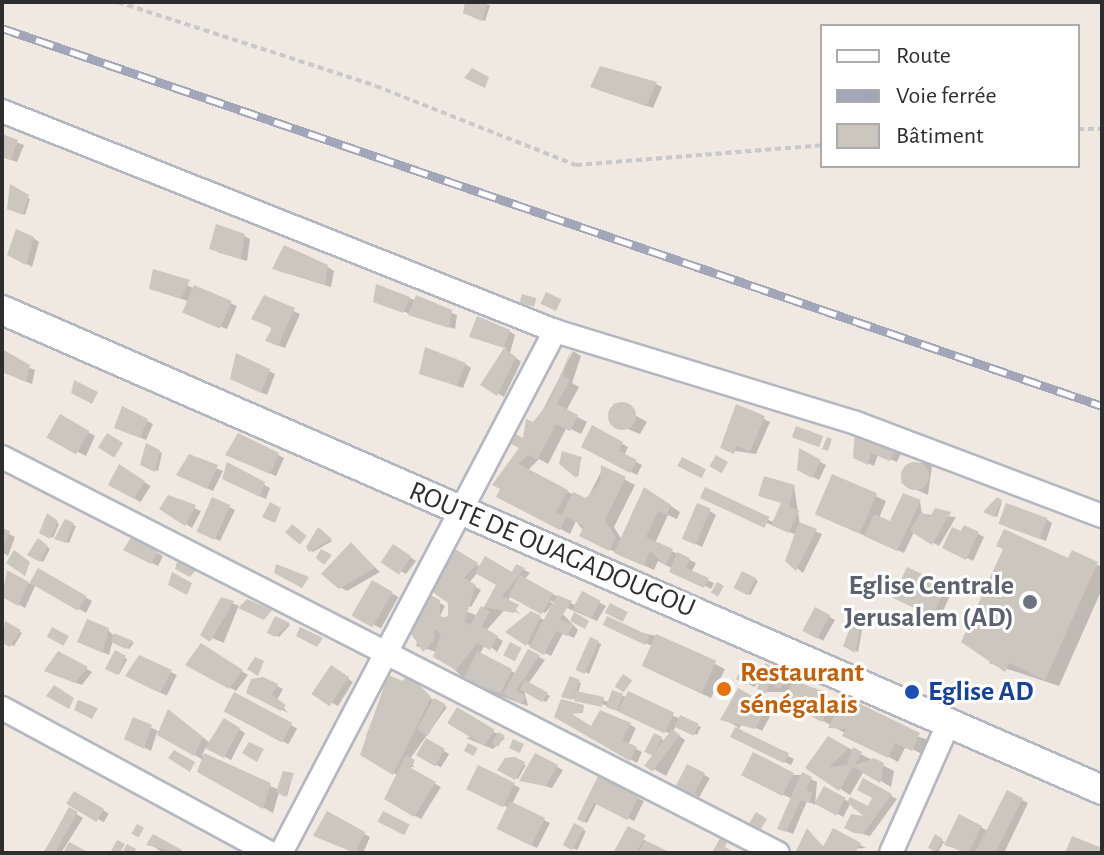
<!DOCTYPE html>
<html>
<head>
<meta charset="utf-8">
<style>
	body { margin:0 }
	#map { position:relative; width:1104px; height:855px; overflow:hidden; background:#efe9e1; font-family:"Alegreya Sans",sans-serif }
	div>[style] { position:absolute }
	.shadow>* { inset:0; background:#0003; transform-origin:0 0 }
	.building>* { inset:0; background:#cbc7bf; transform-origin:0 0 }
	.round { border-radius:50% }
	.path>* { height:4px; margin-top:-2px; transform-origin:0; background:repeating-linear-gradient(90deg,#c9c9c9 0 6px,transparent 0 10px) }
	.roads { filter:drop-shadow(2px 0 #b4b7c1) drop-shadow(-2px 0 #b4b7c1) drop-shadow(0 2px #b4b7c1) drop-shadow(0 -2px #b4b7c1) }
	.minor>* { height:22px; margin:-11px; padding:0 11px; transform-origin:11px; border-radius:11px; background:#fff }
	.tertiary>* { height:28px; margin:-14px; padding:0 14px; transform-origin:14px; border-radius:14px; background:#fff }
	.rail>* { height:9px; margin-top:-4.5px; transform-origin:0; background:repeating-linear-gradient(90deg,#fff 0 18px,#a3a6b8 0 36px); box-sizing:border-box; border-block:2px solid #a3a6b8 }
	.dots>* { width:22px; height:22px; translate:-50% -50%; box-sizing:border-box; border:4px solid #fff; border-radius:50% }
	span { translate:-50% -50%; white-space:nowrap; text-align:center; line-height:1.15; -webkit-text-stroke:6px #fff; paint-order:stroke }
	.street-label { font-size:28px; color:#2e2e2e }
	.worship-label { font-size:28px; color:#5b616d; font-weight:700 }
	.right { translate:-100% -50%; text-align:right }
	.food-label { font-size:28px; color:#c56008; font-weight:700 }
	.left { translate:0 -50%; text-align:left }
	.transit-label { font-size:28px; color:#164399; font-weight:700 }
	.frame { position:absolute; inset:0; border:4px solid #2e2e2e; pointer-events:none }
	.legend { position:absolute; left:820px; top:24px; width:260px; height:144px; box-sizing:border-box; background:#fff; border:2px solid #ababab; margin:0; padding:10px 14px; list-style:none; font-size:24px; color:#2e2e2e }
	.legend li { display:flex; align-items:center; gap:16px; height:40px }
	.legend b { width:40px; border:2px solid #ababab }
</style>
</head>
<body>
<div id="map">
	<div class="shadow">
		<i style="clip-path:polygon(467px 3px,490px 5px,485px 21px,465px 12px)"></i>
		<i style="clip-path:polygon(656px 84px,662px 87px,653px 108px,598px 90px)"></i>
		<i style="clip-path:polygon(2px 137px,24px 145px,17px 162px,2px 157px)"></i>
		<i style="clip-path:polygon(11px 187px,30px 199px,25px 215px,12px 210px)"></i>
		<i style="clip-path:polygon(244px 236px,250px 239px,247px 261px,217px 252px)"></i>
		<i style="clip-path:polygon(33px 238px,39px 242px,32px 267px,9px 254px)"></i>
		<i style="clip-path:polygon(328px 267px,334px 271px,331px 287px,280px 271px)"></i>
		<i style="clip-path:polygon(155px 272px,237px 306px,227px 329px,193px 316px,191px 302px,158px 291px)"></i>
		<i style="clip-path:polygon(265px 298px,300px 314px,285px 348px,274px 344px)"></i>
		<i style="clip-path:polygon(409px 298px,457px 315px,455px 329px,381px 304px)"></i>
		<i style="clip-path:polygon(509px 331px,515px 335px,510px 353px,521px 362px,504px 397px,483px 384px,506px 348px,478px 339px)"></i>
		<i style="clip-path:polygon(573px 351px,581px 356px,572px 383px,579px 387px,566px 411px,587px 422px,581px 434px,567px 427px,548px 464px,539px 459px,527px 471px,586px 501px,603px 468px,635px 485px,614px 527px,622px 540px,654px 495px,680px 512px,677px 519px,668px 515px,655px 543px,696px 563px,691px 573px,714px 583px,711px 589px,658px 561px,654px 570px,591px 541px,576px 521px,570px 534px,499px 496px)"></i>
		<i style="clip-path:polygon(2px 357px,35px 370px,32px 384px,2px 371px)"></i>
		<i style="clip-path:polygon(465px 364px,471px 368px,463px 388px,421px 373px)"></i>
		<i style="clip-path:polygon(269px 371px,275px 374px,267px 395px,239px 382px)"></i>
		<i style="clip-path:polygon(614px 403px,647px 422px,640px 434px,610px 422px)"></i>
		<i style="clip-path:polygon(737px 406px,770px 422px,756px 454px,728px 450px)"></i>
		<i style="clip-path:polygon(61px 417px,95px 436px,86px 456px,58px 442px)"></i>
		<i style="clip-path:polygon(147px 421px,153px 424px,146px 440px,123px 430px)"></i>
		<i style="clip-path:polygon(593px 428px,628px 447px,624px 456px,642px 465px,637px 475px,583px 446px)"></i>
		<i style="clip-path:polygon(857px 434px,901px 453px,897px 462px,878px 454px,874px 466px,855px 457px)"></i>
		<i style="clip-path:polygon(239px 435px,284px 458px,276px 476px,234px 458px)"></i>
		<i style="clip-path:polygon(147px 446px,162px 453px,158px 471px,143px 464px)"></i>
		<i style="clip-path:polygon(799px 451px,826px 465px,819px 480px,799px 470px)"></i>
		<i style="clip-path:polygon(190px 457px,223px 471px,213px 491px,185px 478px)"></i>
		<i style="clip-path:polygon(581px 458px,578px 477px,561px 464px)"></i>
		<i style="clip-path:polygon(926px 462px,932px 466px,928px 495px,901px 483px,908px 465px)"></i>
		<i style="clip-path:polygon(228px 465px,270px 488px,266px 499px,231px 482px)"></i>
		<i style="left:120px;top:467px;width:36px;height:19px;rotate:32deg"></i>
		<i style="clip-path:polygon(833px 476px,886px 501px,879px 518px,891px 524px,920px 502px,922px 514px,956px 517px,939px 546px,914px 532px,904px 553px,827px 519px)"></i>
		<i style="clip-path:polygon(794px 486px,800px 525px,822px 534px,803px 573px,787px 560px,797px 535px,708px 500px,774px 522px,783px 503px,761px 495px)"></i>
		<i style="clip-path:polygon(169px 497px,201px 511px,192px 528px,162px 509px)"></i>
		<i style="clip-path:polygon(1002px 502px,997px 517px,987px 512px)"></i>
		<i style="clip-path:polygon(229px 507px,235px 510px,220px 541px,197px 530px)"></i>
		<i style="clip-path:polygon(710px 511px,716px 515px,702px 547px,690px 541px)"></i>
		<i style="clip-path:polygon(48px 516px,59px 524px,53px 538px,42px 532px)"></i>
		<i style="clip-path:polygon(1046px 519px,1052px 523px,1046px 541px,1007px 527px)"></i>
		<i style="clip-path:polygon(66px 522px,76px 526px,69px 543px,57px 538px)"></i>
		<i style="clip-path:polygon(965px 527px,984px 537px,973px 561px,945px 547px)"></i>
		<i style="clip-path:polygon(2px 530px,15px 537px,8px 556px,2px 552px)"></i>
		<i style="clip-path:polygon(321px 531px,332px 541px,313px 552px,311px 551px)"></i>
		<i style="clip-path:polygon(133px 539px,163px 556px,158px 566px,126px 550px)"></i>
		<i style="clip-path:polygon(38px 541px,50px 549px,43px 562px,29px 554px)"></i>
		<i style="clip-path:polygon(351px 544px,380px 572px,347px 591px,340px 587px)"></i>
		<i style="clip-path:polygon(393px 546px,416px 561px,406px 574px,385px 562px)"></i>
		<i style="clip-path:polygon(451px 549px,481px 567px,513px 574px,517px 566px,530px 573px,524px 580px,575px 605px,582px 593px,606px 606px,597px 621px,549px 600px,578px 630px,574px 638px,563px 633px,551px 656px,515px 638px,516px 623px,531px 613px,546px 621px,552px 605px,545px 613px,512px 595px,507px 601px,521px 615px,507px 607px,486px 631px,503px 641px,497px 652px,486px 643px,479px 655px,517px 674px,529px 652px,545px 660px,528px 684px,550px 696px,546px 702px,524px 690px,528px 706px,470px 685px,437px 652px,416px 646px,431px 598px,445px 606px,440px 616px,447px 620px,450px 605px,478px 616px,499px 584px,478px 572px,469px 583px,481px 590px,471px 607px,427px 585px,439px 582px)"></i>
		<i style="clip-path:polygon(1069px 561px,1102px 566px,1102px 589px,1059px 686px,989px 663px)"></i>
		<i style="clip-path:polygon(908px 570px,952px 591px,940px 618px,900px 601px)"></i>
		<i style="clip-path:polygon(38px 571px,92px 601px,86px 613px,36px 584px,25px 608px,2px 595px,8px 572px,30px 584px)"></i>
		<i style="left:743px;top:573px;width:17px;height:16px;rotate:28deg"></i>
		<i style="left:373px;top:583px;width:29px;height:36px;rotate:29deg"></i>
		<i style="left:222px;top:599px;width:18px;height:40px;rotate:22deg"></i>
		<i style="left:816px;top:609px;width:22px;height:24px;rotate:30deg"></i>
		<i style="clip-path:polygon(276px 619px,290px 625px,279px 637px,269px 632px)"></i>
		<i style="clip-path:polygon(6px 624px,22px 633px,14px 646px,2px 641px)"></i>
		<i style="clip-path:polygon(853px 626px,862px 630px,858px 652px,845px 645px)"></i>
		<i style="clip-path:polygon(612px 627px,657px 636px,725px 669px,711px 698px,653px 671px,652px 646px)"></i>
		<i style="clip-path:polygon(108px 630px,114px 636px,134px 643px,129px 649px,113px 640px,109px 655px,86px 644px)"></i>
		<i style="left:591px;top:640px;width:11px;height:32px;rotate:22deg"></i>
		<i style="clip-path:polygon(201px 646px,248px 675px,236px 691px,188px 664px)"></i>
		<i style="left:116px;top:653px;width:13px;height:17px;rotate:29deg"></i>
		<i style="clip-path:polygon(58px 654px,92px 672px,82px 685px,52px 674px)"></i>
		<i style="left:140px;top:657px;width:41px;height:23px;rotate:26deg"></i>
		<i style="clip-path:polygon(746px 665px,764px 675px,766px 666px,824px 694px,838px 711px,929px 740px,922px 754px,906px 746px,898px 762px,805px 711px,801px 718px,786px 710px,789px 692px,765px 692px,763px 678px,754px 687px,739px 678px)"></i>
		<i style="clip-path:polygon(332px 668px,353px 682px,338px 706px,314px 693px)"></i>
		<i style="clip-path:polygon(408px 676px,421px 683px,417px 691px,447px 707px,410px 759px,414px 767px,402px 766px,441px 787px,421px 819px,387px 799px,399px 776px,363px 754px,400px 760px,366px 736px,389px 678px,404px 684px)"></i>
		<i style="clip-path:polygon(263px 679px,283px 689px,277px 700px,288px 713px,248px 692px)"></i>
		<i style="clip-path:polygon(571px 679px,581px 683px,578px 693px,609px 702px,613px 692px,701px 727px,697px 735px,676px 725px,673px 732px,685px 740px,666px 776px,652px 768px,658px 757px,647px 751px,655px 735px,667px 742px,671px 734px,605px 705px,566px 697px)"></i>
		<i style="clip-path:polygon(739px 691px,773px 711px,762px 731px,743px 721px,738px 731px,794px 759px,791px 765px,733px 736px,738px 727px,723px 719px)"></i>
		<i style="left:235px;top:694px;width:71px;height:18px;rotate:29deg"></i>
		<i style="clip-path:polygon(175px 715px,210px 743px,224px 720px,245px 733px,231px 760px,206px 747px,202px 755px,279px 790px,293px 775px,287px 796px,279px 792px,273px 813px,199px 771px,203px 760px,157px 732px,151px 751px,126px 738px,134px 719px,160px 732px)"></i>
		<i style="clip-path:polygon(556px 716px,592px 728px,614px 716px,636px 728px,628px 745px,642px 752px,637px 763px)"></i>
		<i style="clip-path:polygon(494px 732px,505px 738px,493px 749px,466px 738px)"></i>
		<i style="clip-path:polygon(829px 738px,894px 771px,891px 787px,864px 771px,850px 795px,808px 768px)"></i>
		<i style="left:426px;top:740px;width:27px;height:16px;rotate:31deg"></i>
		<i style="clip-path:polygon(536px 755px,563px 770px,552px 788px,522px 780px)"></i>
		<i style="clip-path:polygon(506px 760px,526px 765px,518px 779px,500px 770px)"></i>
		<i style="left:688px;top:766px;width:25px;height:22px;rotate:29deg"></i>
		<i style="clip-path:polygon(744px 775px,803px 775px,817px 782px,815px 805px,807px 801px,793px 834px,786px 831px,792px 799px)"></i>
		<i style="clip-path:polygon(599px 778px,644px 801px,634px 821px,597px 803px,587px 823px,579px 819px)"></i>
		<i style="clip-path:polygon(864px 781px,897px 799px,870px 836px,852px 831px,872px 819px,853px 808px,852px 800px,869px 809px,875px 797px)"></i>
		<i style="clip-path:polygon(514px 785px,520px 788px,512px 804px,550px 823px,537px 848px,499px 828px,509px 808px,469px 788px)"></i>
		<i style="left:824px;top:789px;width:30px;height:16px;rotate:27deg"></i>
		<i style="clip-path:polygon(1008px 793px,1028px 803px,1004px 853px,964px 853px,944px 842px,938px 852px,930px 847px,935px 837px,947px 843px,981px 827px,989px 832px)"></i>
		<i style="left:75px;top:794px;width:39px;height:10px;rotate:30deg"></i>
		<i style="clip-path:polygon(70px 810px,83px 818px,61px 853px,43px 853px)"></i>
		<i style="clip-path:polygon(328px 814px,370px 837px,363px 853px,316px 835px)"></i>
		<i style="left:575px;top:826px;width:12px;height:21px;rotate:24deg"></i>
		<i style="clip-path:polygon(629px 828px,649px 844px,667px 853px,616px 853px)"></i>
		<i style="clip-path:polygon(808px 831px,825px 848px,834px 831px,866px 848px,797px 853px)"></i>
		<i style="clip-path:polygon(153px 837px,182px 853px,164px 853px,149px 844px)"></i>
	</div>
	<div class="building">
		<i style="clip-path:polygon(465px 2px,488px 2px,482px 21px,463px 13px)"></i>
		<i style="clip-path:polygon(600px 66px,657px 82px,646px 106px,590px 87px)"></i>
		<i style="clip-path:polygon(472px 68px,489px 77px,485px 88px,464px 78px)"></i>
		<i style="clip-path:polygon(2px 134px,18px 140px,11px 160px,2px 157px)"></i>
		<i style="clip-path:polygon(10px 184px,29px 195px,23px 215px,7px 209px)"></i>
		<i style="clip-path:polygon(216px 224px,245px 234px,241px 259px,209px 249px)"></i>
		<i style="clip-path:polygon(16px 229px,34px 237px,26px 265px,7px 255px)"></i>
		<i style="clip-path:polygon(284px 245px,328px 265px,325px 285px,272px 269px)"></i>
		<i style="clip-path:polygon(153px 269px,190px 280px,181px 299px,149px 289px)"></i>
		<i style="clip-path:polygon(376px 284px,410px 297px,403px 313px,373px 302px)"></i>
		<i style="left:194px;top:285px;width:41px;height:30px;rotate:23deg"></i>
		<i style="left:546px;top:292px;width:17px;height:13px;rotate:25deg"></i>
		<i style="left:522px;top:294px;width:15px;height:9px;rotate:16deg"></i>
		<i style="clip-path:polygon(264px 295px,295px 308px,278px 346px,265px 341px,272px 328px,251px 319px)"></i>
		<i style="clip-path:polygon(416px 295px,452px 310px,449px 328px,408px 315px)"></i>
		<i style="clip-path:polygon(477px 316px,510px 330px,504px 348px,516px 357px,497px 396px,480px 385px,504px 348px,469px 337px)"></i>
		<i style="clip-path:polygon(425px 347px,466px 363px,457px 386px,419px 374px)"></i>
		<i style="clip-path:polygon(572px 348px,563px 376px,570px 380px,557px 404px,578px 415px,570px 431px,556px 424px,537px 460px,528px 455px,519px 464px,568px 490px,556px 512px,562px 515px,573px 492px,586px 498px,600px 482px,601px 465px,626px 477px,605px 520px,616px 538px,609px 551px,579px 536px,584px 526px,566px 517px,560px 530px,496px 497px,500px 489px,492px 485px,519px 448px,509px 443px,514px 433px,523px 438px,526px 419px,533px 422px,549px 402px)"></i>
		<i style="clip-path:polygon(2px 349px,30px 365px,26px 382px,2px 372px)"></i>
		<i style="clip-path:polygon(236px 353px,270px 369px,261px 393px,230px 379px)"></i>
		<i style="clip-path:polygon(74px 380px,98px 392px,92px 404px,71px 393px)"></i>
		<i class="round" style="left:608px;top:402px;width:28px;height:28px"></i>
		<i style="clip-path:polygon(736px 404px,765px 416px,750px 452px,737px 446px,734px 454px,720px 448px)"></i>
		<i style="clip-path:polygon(122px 406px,148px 419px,140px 438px,114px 428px)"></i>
		<i style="left:60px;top:414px;width:34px;height:27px;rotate:30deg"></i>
		<i style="clip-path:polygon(592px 425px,623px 442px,619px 451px,637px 460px,630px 473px,581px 447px)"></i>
		<i style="left:796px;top:426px;width:29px;height:12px;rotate:20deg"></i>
		<i style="clip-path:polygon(855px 431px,896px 447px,890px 461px,871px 453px,868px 465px,853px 458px)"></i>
		<i style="left:107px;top:433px;width:19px;height:17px;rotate:32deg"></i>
		<i style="clip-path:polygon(238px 433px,279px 453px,270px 474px,225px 455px)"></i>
		<i style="clip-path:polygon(827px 437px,832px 439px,828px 451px,822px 449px)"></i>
		<i style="clip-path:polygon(146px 443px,160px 450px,155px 472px,140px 465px)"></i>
		<i style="clip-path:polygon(799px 448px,821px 460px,812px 478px,797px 470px)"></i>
		<i style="clip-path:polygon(562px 451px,582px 457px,576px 478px,559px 464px)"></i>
		<i style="clip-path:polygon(189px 454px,218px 465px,207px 489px,176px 475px)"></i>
		<i style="left:716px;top:455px;width:14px;height:13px;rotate:30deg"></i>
		<i style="left:682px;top:457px;width:27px;height:10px;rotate:27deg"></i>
		<i class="round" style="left:901px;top:462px;width:28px;height:28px"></i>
		<i style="clip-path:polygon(227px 462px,265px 482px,260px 497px,222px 479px)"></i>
		<i style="clip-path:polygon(119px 464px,145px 481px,134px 499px,108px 485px)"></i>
		<i style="left:832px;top:474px;width:49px;height:44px;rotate:23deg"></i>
		<i style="clip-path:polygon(764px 476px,795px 485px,789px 506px,799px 511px,789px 533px,771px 525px,781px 503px,758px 496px)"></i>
		<i style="clip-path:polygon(644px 487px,671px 505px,667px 515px,658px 511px,646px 537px,673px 549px,666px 566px,650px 551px,644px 566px,614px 553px)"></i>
		<i style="left:705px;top:487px;width:71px;height:12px;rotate:25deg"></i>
		<i style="clip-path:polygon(903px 493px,921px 500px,897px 551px,864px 536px,874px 514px,890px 521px)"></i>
		<i style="clip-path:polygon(168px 495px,196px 505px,185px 526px,159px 509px)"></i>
		<i style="left:212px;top:497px;width:20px;height:38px;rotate:24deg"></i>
		<i style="clip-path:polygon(997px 497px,1002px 500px,994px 517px,983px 512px)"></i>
		<i style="clip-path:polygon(270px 502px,281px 508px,275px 523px,262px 517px)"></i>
		<i style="left:697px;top:503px;width:15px;height:39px;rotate:23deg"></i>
		<i style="left:1006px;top:503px;width:44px;height:22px;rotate:20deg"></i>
		<i style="clip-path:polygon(935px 508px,951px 512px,932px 545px,910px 531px,921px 512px,930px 517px)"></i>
		<i style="clip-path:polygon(47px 513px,58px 521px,50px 539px,39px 533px)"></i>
		<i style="clip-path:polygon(65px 519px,74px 523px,66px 543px,54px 539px)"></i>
		<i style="clip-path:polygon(799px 522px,817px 529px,796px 571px,785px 561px)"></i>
		<i style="left:292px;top:524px;width:19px;height:11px;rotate:39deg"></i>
		<i style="clip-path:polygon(964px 525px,979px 532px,966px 560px,942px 548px,952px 527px,961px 531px)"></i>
		<i style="clip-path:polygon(318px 527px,332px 539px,309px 552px,306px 547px)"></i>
		<i style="clip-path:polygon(2px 528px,10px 531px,2px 552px)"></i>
		<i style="clip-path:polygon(1004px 529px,1068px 558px,1072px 550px,1098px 562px,1045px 680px,1009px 663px,1005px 672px,961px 642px,1003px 549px,996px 546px)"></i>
		<i style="clip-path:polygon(132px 536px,158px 551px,151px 564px,123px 550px)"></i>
		<i style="clip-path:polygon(38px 538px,48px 546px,40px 562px,27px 555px)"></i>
		<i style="clip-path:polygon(351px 542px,375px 568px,339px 589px,321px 574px)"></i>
		<i style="left:393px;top:544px;width:22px;height:22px;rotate:34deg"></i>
		<i style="clip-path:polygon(450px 546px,478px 563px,464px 578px,476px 585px,464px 622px,470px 625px,481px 606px,490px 611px,482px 626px,498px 636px,490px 650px,477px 643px,456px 670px,433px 657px,441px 634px,434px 629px,435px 639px,423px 652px,410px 632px,430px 595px,440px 600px,440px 618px,448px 616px,448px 603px,424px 586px,431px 575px,438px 579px)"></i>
		<i style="clip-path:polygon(321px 549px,332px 555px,324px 565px,316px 558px)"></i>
		<i style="clip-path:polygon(14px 550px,30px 562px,25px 576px,6px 563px)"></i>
		<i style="clip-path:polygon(677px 552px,690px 558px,686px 568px,709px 578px,704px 588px,669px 572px)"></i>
		<i style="clip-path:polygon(485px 556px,512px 572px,516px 564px,525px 568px,502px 596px,519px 605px,514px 613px,484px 607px,496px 585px,475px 573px)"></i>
		<i style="clip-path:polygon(177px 562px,198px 568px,190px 577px,175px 569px)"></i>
		<i style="clip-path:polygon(276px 564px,309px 577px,302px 588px,274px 573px)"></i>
		<i style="left:907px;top:567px;width:44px;height:34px;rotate:25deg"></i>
		<i style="left:38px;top:568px;width:56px;height:17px;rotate:30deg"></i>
		<i style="clip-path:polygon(7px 570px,29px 582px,18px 606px,2px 597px)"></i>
		<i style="left:742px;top:571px;width:16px;height:19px;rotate:27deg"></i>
		<i style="clip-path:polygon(172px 572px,192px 583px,187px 595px,168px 585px)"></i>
		<i style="left:520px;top:575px;width:38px;height:24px;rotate:29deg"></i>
		<i style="left:372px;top:580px;width:24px;height:41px;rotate:30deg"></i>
		<i style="left:717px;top:582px;width:8px;height:12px;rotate:30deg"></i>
		<i style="left:582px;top:591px;width:21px;height:20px;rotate:28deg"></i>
		<i style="clip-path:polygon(557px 595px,572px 601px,560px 619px,573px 625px,567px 636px,556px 631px,544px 655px,529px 647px)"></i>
		<i style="clip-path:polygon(221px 597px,234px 601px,210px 642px,200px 635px)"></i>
		<i style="clip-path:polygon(247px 599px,272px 610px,264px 620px,238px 608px)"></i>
		<i style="left:610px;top:603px;width:20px;height:11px;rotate:27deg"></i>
		<i style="left:815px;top:607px;width:17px;height:27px;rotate:28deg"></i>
		<i style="clip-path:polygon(531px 611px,541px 616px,526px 646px,505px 632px)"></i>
		<i style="clip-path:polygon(574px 612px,589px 621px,585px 629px,570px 621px)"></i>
		<i style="clip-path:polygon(275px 616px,290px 623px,275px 637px,267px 633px)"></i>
		<i style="left:607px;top:616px;width:47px;height:10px;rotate:25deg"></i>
		<i style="clip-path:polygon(87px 619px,109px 628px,103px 653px,77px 642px)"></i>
		<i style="clip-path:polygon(5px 621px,21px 630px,10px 647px,2px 643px)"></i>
		<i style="clip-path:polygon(852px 623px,861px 627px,855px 653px,843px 646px)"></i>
		<i style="left:52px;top:627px;width:19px;height:11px;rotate:28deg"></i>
		<i style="clip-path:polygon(300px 627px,323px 638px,317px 647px,296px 636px)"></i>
		<i style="clip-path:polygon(114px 633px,133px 641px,126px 649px,111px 642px)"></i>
		<i style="left:656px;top:634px;width:66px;height:35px;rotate:24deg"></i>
		<i style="left:590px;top:637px;width:10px;height:36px;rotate:24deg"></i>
		<i style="left:510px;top:642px;width:13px;height:15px;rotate:27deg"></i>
		<i style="clip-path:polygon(201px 643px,243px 670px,229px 689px,185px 665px)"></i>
		<i style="clip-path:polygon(528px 649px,540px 655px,516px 690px,526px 696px,522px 704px,503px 694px)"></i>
		<i style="clip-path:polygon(115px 650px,126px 656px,118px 675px,105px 669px)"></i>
		<i style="clip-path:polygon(58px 651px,88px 667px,75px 683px,44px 671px)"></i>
		<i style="clip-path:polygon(477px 651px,512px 669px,501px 693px,462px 682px)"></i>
		<i style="clip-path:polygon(139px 655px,172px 670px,160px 693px,125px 676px)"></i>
		<i style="clip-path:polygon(255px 657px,264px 661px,258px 676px,247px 669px)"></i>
		<i style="clip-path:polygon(745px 662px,760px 671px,746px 685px,736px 679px)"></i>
		<i style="clip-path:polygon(765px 663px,788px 676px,780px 689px,770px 684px,765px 694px,757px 689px)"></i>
		<i style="left:331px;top:665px;width:22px;height:35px;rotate:34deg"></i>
		<i style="clip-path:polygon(408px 673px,431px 697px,393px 775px,360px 755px,388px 675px,403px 681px)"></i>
		<i style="left:623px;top:674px;width:11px;height:15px;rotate:34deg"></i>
		<i style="clip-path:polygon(570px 676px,580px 680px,576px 691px,604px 697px,602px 707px,574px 701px,576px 691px,572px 700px,561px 697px)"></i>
		<i style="clip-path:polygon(263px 677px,278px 684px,272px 695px,286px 705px,281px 711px,246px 693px,251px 679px)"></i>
		<i style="left:525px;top:680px;width:26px;height:11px;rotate:29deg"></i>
		<i style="clip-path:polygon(795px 681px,825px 692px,821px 700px,831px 705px,822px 722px,798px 709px,794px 717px,783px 711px,787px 704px,780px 700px)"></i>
		<i style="clip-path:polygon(54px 685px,74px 698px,69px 709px,46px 696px)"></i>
		<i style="clip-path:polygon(738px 688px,768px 705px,755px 729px,720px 720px)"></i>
		<i style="left:612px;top:690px;width:12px;height:18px;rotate:20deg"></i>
		<i style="left:628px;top:691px;width:51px;height:23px;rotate:25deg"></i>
		<i style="left:234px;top:692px;width:66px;height:22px;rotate:28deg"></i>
		<i style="left:434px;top:698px;width:13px;height:36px;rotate:29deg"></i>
		<i style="clip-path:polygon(561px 699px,584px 705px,583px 713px,572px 714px,591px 726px,600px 710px,631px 723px,622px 740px,637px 747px,630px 761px,554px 717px)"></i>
		<i style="clip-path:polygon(78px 700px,98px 708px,92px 719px,74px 710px)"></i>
		<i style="clip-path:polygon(852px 700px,920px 733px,912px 751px,895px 743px,888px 758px,842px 736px,846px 729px,828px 728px,840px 704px,848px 708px)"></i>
		<i style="left:457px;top:707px;width:44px;height:19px;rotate:31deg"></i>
		<i style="clip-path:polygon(168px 709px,203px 737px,194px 756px,157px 735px)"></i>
		<i style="left:680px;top:715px;width:21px;height:13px;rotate:25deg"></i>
		<i style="clip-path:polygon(133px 717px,152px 725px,144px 749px,124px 739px)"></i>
		<i style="clip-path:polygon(224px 718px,240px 728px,224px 758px,205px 748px)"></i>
		<i style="left:735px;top:727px;width:60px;height:11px;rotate:26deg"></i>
		<i style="left:672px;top:729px;width:10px;height:46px;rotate:37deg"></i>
		<i style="left:498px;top:732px;width:7px;height:13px;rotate:27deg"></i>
		<i style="left:654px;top:733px;width:9px;height:21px;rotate:27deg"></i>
		<i style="clip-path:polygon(828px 736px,849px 748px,829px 767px,847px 765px,853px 747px,862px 752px,855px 765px,874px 758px,884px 763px,880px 783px,853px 767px,839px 791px,805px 768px)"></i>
		<i style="left:426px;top:738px;width:22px;height:20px;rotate:30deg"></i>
		<i style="left:513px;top:739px;width:12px;height:10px;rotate:24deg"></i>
		<i style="clip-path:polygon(249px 742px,264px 749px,257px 762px,242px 753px)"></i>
		<i style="left:468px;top:743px;width:11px;height:9px;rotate:27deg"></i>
		<i style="clip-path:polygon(174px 750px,195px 762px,190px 772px,168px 758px)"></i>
		<i style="left:753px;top:752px;width:46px;height:26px;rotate:27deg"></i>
		<i style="clip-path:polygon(204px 753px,271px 783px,263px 809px,197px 772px)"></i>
		<i style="clip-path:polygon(535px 753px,558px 765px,546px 786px,519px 781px)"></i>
		<i style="clip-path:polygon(406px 755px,415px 760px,411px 768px,436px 782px,414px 817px,384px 799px)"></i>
		<i style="clip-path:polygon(515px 757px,525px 762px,515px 780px,497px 770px,505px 758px)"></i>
		<i style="left:687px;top:764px;width:20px;height:26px;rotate:27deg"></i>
		<i style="left:478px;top:765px;width:41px;height:27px;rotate:26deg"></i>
		<i style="clip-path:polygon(283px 771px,294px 773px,285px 797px,276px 792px)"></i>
		<i style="clip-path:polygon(802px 772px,812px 777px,806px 790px,813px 793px,809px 803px,801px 800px,786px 832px,777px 829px)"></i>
		<i style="clip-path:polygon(598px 776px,639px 796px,627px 820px,594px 803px,584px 823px,577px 819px)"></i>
		<i style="clip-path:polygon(863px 778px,892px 794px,863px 834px,854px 833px,844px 828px,851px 814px,863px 816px,847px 802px,850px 797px,868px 806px,872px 798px,857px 790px)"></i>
		<i style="left:824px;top:786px;width:25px;height:20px;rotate:29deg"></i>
		<i style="left:1007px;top:790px;width:18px;height:70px;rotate:27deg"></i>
		<i style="left:74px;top:791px;width:35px;height:15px;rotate:31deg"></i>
		<i style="left:510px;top:801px;width:39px;height:31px;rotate:26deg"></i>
		<i style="left:69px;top:807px;width:10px;height:54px;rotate:29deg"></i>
		<i style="clip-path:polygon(327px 811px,365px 832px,355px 853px,313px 836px)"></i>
		<i style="left:383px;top:811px;width:30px;height:12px;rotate:27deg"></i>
		<i style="left:756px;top:812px;width:13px;height:15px;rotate:32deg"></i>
		<i style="clip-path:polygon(959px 814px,982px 826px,968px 853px,944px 845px)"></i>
		<i style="left:574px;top:823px;width:11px;height:25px;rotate:27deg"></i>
		<i style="left:137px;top:824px;width:8px;height:11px;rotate:30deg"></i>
		<i style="clip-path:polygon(628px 826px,646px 835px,636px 853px,613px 853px)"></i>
		<i style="clip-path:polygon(807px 828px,823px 847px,833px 828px,861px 843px,855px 853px,795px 853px)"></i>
		<i style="clip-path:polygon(153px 834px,182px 850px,180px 853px,146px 845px)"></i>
		<i style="clip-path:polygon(935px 834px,943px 839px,935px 852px,928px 848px)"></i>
		<i style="clip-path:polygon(721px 836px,728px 840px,725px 847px,735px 853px,712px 853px)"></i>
		<i style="clip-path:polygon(1072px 836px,1102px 848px,1102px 853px,1065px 853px)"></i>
		<i style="clip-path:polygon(117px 840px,125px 844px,120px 853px,110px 853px)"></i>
		<i style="clip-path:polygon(645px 840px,671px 853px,639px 853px)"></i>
		<i style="clip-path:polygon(69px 842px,90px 853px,63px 853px)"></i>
		<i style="clip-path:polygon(127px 844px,136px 849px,134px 853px,122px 853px)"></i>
	</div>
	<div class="path">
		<i style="left:118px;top:2px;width:271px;rotate:18deg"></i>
		<i style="left:376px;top:86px;width:215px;rotate:21.6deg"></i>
		<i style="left:576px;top:165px;width:247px;rotate:-4.6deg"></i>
		<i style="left:1078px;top:129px;width:24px"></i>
	</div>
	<div class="roads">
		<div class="minor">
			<i style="left:2px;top:111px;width:595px;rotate:21.69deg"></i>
			<i style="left:555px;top:331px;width:315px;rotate:17deg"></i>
			<i style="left:856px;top:423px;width:263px;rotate:20.7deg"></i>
			<i style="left:2px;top:457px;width:871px;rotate:27.04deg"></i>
			<i style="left:2px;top:708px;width:305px;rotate:28.4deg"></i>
			<i style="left:281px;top:853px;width:590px;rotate:-62.3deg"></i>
			<i style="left:891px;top:853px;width:145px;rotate:-66.1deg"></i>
		</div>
		<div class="tertiary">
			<i style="left:2px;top:310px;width:1200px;rotate:23.57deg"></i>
		</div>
	</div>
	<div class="rail">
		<i style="left:2px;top:28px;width:1163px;rotate:18.96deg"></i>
	</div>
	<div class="dots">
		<i style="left:1030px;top:602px;background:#6b7280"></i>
		<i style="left:724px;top:689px;background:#e8710a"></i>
		<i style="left:912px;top:692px;background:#1a4fb4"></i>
	</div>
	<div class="street-label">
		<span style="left:552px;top:550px;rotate:23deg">ROUTE DE OUAGADOUGOU</span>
	</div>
	<div class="worship-label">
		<span class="right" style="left:1014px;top:602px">Eglise Centrale<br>Jerusalem (AD)</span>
	</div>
	<div class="food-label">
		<span class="left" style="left:740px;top:689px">Restaurant<br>sénégalais</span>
	</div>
	<div class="transit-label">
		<span class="left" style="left:928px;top:692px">Eglise AD</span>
	</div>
	<div class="frame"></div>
	<ul class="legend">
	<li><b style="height:10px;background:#fff"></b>Route</li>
	<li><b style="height:10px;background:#a3a6b8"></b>Voie ferrée</li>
	<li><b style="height:22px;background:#cbc7bf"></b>Bâtiment</li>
	</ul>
</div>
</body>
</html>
